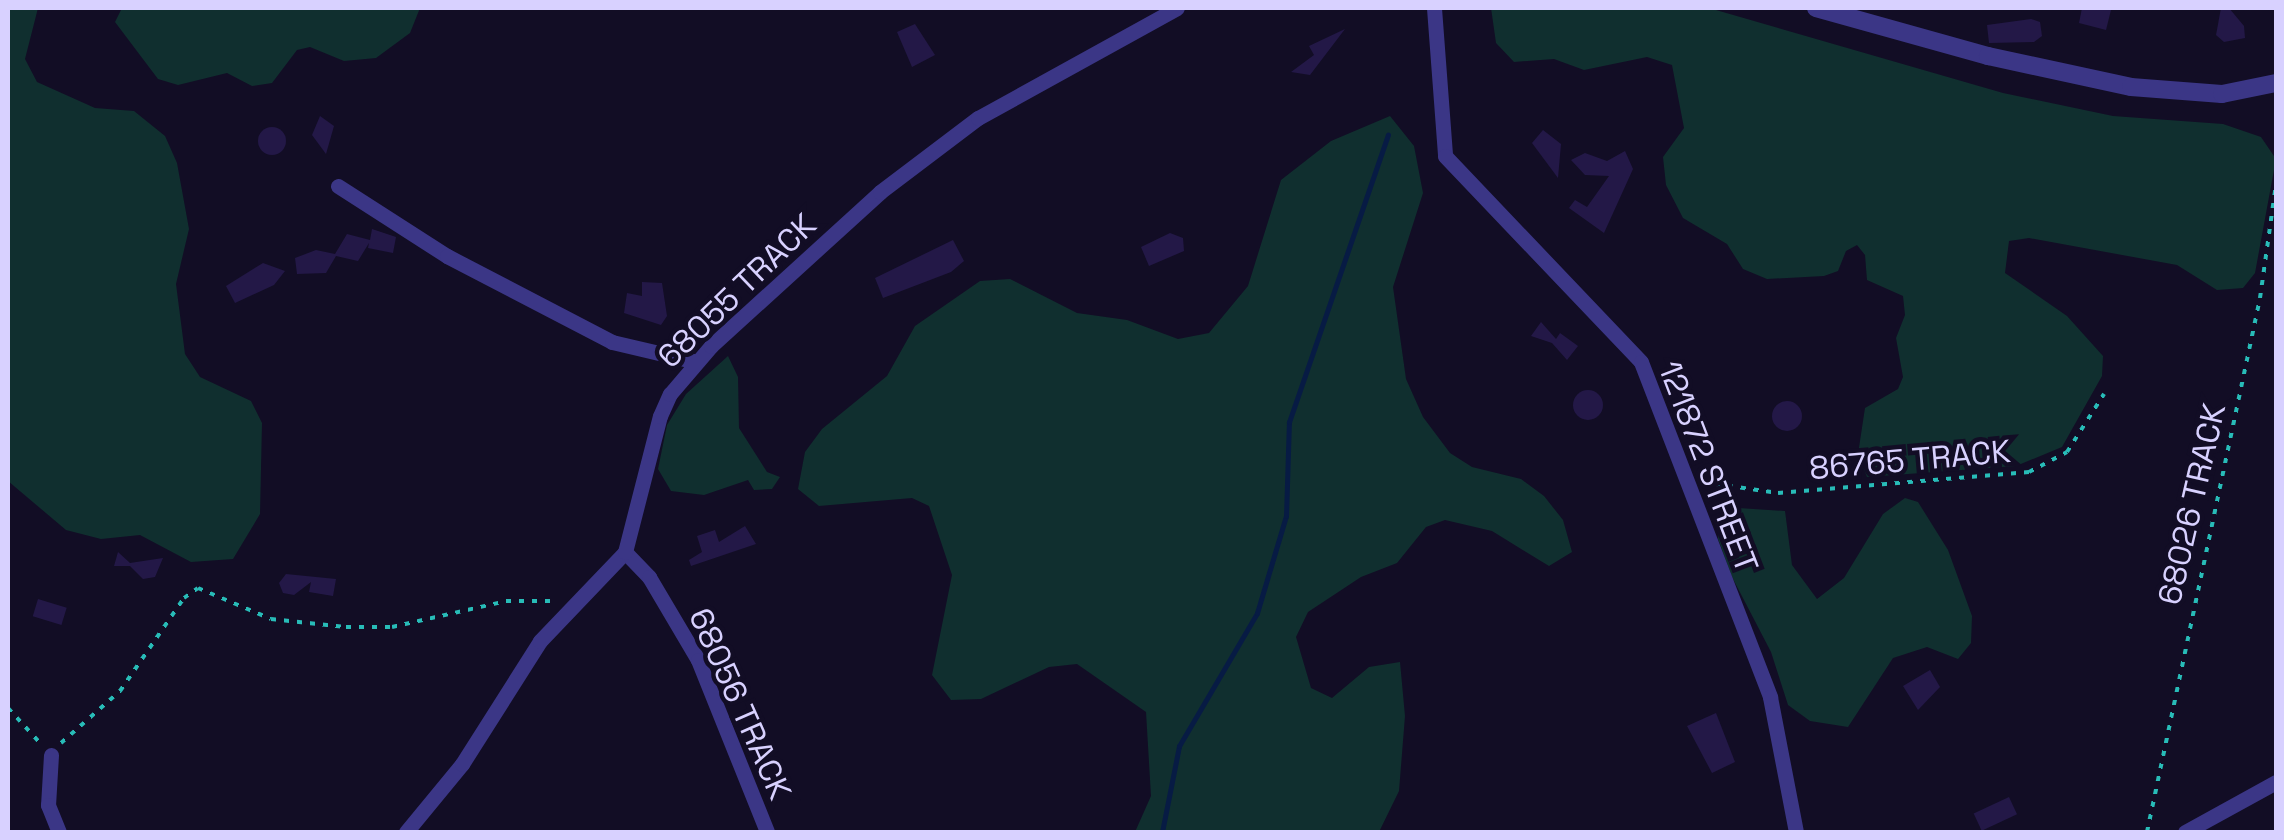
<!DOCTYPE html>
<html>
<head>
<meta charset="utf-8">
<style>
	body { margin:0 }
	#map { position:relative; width:2284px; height:840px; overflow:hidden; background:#120d25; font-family:"Space Grotesk",sans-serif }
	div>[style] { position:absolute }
	.green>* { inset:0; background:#102f2f }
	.stream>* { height:5px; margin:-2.5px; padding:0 2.5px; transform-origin:2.5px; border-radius:2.5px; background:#071b44 }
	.building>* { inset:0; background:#231847; transform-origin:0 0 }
	.round { border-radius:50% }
	.path>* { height:4px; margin-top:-2px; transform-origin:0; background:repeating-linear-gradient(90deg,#28bcb8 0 5px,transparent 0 13px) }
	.minor>* { height:15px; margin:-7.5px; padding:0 7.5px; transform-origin:7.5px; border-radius:7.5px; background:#3b3686 }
	.tertiary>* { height:18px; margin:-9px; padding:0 9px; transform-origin:9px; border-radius:9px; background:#3b3686 }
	span { translate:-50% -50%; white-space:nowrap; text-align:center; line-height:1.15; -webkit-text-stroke:9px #120d25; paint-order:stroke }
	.street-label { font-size:32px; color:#d8d1ff }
	.frame { position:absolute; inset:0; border:10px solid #d8d1ff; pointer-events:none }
</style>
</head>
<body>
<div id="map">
	<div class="green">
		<i style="clip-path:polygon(8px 8px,38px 8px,25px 59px,37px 82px,95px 108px,134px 111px,165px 136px,177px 163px,189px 229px,176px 284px,185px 354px,200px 377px,251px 401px,262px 423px,260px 514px,233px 559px,191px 562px,140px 535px,101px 539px,66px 530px,8px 481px)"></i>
		<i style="clip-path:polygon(122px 8px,420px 8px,410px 33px,376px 58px,344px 61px,310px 47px,297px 50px,272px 83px,252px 86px,227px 73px,178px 85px,158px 79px,115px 22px)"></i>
		<i style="clip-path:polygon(1491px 8px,1709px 8px,2003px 93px,2113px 116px,2223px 124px,2261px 137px,2276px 159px,2255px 273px,2243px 288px,2217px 290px,2177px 265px,2029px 238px,2009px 241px,2005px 273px,2067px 316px,2103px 356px,2102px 376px,2062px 447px,2016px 466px,1867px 477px,1858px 454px,1865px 408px,1898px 389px,1903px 377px,1896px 338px,1905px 315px,1903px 296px,1867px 280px,1865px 255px,1857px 245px,1846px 251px,1838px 271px,1824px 276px,1767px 279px,1743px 269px,1727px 244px,1683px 218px,1666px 185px,1663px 157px,1684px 128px,1672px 65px,1647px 57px,1584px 70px,1554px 59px,1514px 62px,1496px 43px)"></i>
		<i style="clip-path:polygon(1390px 116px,1414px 146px,1423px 193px,1393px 287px,1406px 379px,1423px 417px,1450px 453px,1472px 467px,1521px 479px,1544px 496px,1563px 520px,1572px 552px,1549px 566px,1492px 531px,1445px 520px,1426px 527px,1397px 563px,1361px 577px,1308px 612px,1296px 637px,1311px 688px,1332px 698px,1369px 667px,1400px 662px,1405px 716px,1399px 791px,1379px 832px,1135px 832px,1151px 796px,1146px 712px,1077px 664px,1049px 667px,981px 699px,951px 700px,932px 675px,952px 575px,929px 506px,912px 498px,819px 506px,798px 489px,805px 452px,822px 429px,887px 376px,915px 326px,980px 281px,1010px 279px,1077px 313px,1127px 320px,1178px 339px,1209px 333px,1248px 286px,1281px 180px,1331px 141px)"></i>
		<i style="clip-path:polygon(728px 356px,738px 377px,739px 428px,767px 472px,780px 477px,772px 489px,754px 490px,748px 480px,704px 495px,671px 491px,658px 469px,667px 425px,686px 394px)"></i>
		<i style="clip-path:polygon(1905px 498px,1918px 502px,1948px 550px,1972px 616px,1971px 643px,1958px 659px,1927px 647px,1893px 658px,1848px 727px,1810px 721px,1788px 705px,1771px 652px,1732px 577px,1718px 539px,1720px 514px,1738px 508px,1785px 511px,1792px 565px,1817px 599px,1844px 578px,1883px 514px)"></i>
	</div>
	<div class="stream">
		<i style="left:1162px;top:832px;width:88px;rotate:-78.8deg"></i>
		<i style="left:1179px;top:746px;width:154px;rotate:-59.6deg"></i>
		<i style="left:1257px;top:613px;width:101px;rotate:-73.4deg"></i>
		<i style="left:1286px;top:516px;width:94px;rotate:-88.2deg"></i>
		<i style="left:1289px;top:422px;width:304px;rotate:-71deg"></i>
	</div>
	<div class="building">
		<i style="clip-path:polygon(2082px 8px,2111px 10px,2106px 30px,2079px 23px)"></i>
		<i style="clip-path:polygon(2221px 8px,2229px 8px,2244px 26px,2245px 38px,2224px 42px,2216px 35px)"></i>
		<i style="clip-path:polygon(2031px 19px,2040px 22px,2042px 36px,2034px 42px,1989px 43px,1987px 25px)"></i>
		<i style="clip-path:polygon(915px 24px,935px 55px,912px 67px,897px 32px)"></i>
		<i style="clip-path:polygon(1345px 29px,1310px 75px,1291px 72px,1314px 55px,1309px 46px)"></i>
		<i style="clip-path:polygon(320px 116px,334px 126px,326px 154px,312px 135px)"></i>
		<i class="round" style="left:258px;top:127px;width:28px;height:28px"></i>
		<i style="clip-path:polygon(1543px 130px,1561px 144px,1558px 178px,1532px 143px)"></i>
		<i style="clip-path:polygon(1625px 151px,1633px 169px,1604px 233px,1569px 208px,1575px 200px,1587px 207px,1609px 176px,1585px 175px,1571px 160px,1585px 153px,1607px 161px)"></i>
		<i style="clip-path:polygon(372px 229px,396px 237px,393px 253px,368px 248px,369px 243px,358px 261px,336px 256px,326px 273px,297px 274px,295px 258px,316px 250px,335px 254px,347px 234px,370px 240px)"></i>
		<i style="clip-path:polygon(1170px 233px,1183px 238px,1184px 251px,1149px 266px,1141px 247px)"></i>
		<i style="clip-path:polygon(953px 240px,964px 261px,951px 272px,883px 298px,875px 278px)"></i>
		<i style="clip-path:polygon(263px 263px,285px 271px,274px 285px,235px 303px,226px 286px)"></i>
		<i style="clip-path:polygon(642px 282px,662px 283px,667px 316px,661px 325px,624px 313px,627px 293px,642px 296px)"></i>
		<i style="clip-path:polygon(1541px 322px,1556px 339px,1560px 333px,1578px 346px,1567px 360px,1552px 343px,1531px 336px)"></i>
		<i class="round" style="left:1573px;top:390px;width:30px;height:30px"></i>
		<i class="round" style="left:1772px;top:401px;width:30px;height:30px"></i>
		<i style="clip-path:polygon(745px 526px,756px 544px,691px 566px,689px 560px,702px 552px,697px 536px,715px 530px,719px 542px)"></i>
		<i style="clip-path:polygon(118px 552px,130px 563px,163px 558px,155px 577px,143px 579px,130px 566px,114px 566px)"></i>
		<i style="clip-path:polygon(286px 574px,336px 579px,333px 596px,309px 592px,311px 582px,294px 595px,283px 593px,279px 583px)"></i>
		<i style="left:38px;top:599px;width:30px;height:18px;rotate:17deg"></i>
		<i style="clip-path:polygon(1930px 670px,1940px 687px,1918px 710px,1903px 686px)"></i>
		<i style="clip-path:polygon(1716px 713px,1735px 762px,1712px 773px,1687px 726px)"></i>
		<i style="left:2009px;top:797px;width:19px;height:39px;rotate:65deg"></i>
	</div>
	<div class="path">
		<i style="left:1702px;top:482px;width:77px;rotate:8.2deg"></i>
		<i style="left:1778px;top:493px;width:252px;rotate:-4.8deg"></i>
		<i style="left:2029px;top:472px;width:43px;rotate:-27.8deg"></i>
		<i style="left:2067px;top:452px;width:69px;rotate:-57.5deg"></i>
		<i style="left:8px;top:708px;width:46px;rotate:47.6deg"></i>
		<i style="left:61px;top:743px;width:79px;rotate:-41.4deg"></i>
		<i style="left:120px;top:691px;width:113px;rotate:-55.5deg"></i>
		<i style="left:184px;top:598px;width:17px;rotate:-36deg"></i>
		<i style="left:198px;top:588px;width:79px;rotate:23deg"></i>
		<i style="left:271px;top:619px;width:75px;rotate:6.1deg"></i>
		<i style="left:346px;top:627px;width:46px"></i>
		<i style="left:392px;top:627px;width:117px;rotate:-12.8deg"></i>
		<i style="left:506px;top:601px;width:50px"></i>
		<i style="left:2147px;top:832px;width:546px;rotate:-78.05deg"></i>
		<i style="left:2260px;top:298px;width:115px;rotate:-82deg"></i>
	</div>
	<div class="minor">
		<i style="left:1434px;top:8px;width:148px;rotate:85.7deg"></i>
		<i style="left:1445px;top:156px;width:284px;rotate:46.4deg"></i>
		<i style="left:1641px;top:362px;width:359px;rotate:68.9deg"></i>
		<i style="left:1770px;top:697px;width:137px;rotate:79.1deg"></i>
		<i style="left:338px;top:186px;width:130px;rotate:32.7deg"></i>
		<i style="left:447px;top:256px;width:186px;rotate:27.5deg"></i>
		<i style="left:612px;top:342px;width:87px;rotate:13.2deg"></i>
		<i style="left:625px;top:552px;width:35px;rotate:46deg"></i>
		<i style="left:649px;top:577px;width:96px;rotate:59.4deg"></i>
		<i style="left:698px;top:660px;width:185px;rotate:68.1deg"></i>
		<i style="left:51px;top:755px;width:50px;rotate:93.4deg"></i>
		<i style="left:48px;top:805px;width:29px;rotate:68deg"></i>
		<i style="left:406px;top:832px;width:88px;rotate:-50.5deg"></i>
		<i style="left:462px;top:764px;width:146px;rotate:-57.6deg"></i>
		<i style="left:540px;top:641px;width:123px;rotate:-46.3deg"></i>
		<i style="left:625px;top:552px;width:140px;rotate:-75.6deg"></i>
		<i style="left:660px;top:416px;width:24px;rotate:-66deg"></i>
		<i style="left:670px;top:394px;width:63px;rotate:-49.5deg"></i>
		<i style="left:711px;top:346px;width:229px;rotate:-42.3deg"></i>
		<i style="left:880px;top:192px;width:123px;rotate:-37.1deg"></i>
		<i style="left:978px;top:118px;width:227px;rotate:-28.9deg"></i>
		<i style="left:2185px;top:832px;width:104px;rotate:-28.8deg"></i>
	</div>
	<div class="tertiary">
		<i style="left:1816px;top:8px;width:179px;rotate:15.6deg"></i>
		<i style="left:1988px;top:56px;width:146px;rotate:12.2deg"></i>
		<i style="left:2131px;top:87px;width:91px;rotate:4.4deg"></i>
		<i style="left:2222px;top:94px;width:55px;rotate:-11.5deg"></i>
	</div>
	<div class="street-label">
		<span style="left:737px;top:291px;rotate:-44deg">68055 TRACK</span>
		<span style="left:1910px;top:460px;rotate:-5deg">86765 TRACK</span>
		<span style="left:1708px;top:467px;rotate:69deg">121872 STREET</span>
		<span style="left:2192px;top:504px;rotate:-77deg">68026 TRACK</span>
		<span style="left:740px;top:704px;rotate:66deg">68056 TRACK</span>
	</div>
	<div class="frame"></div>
</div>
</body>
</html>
